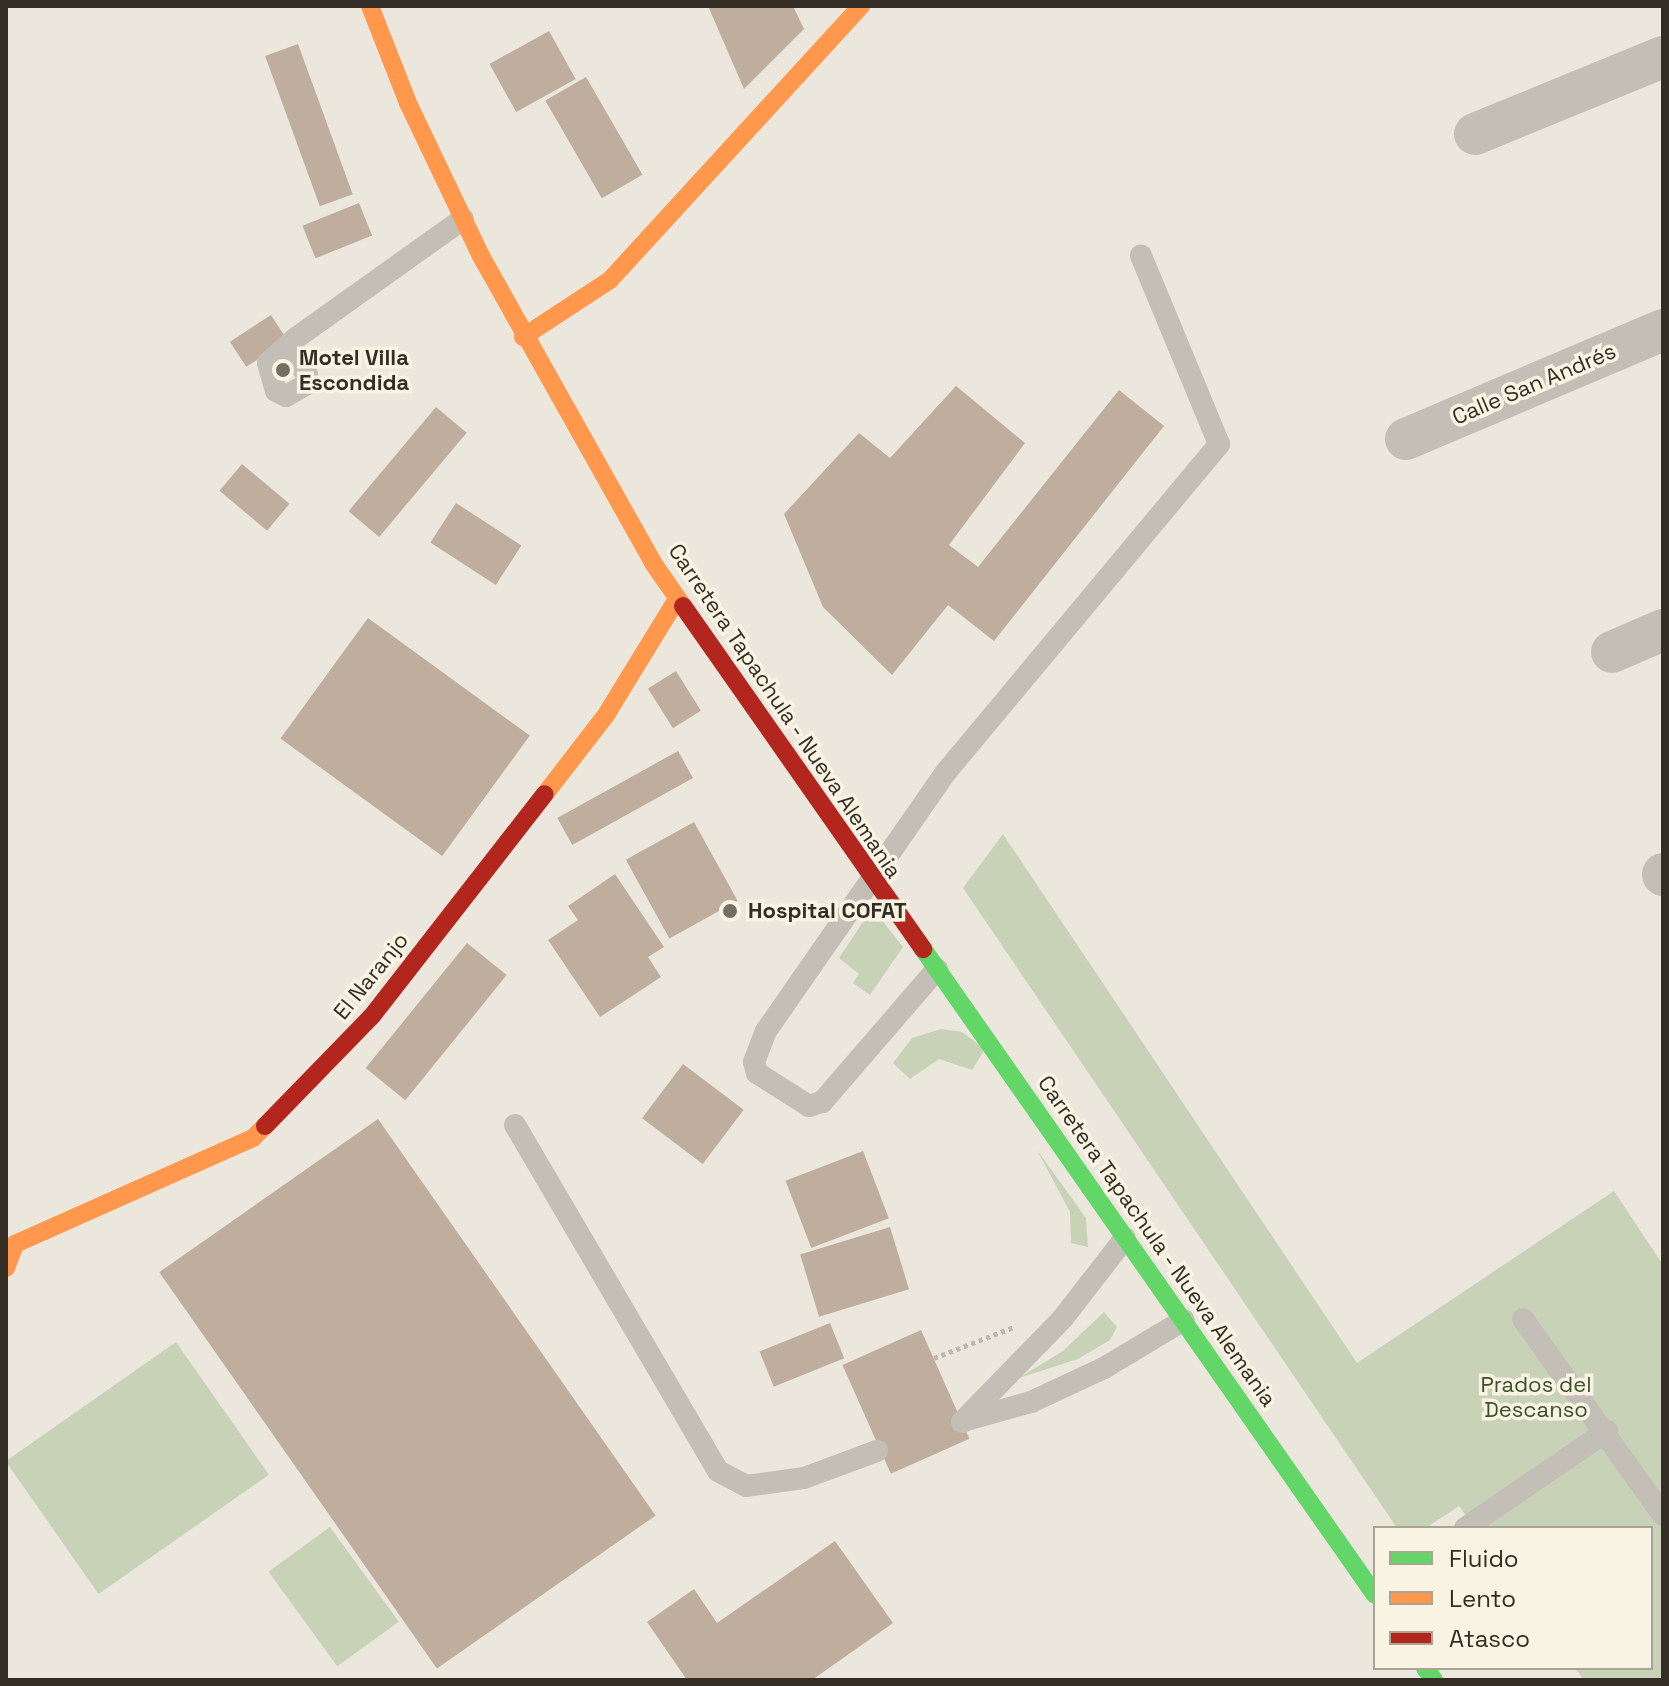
<!DOCTYPE html>
<html>
<head>
<meta charset="utf-8">
<style>
	body { margin:0 }
	#map { position:relative; width:1669px; height:1686px; overflow:hidden; background:#ebe7dd; font-family:"Space Grotesk",sans-serif }
	div>[style] { position:absolute }
	.green>* { inset:0; background:#c7d2b6; transform-origin:0 0 }
	.building>* { inset:0; background:#bfae9e; transform-origin:0 0 }
	.path>* { height:5px; margin-top:-2.5px; transform-origin:0; background:repeating-linear-gradient(90deg,#bcb7af 0 4px,transparent 0 8px) }
	.lane>* { height:22px; margin:-11px; padding:0 11px; transform-origin:11px; border-radius:11px; background:#c4bfb6 }
	.street>* { height:42px; margin:-21px; padding:0 21px; transform-origin:21px; border-radius:21px; background:#c4bfb6 }
	.fast>* { height:18px; margin:-9px; padding:0 9px; transform-origin:9px; border-radius:9px; background:#63d668 }
	.slow>* { height:18px; margin:-9px; padding:0 9px; transform-origin:9px; border-radius:9px; background:#ff974d }
	.jam>* { height:18px; margin:-9px; padding:0 9px; transform-origin:9px; border-radius:9px; background:#b3261e }
	.dots>* { width:22px; height:22px; translate:-50% -50%; box-sizing:border-box; border:4px solid #f9f3e3; border-radius:50% }
	span { translate:-50% -50%; white-space:nowrap; text-align:center; line-height:1.15; -webkit-text-stroke:7px #f9f3e3; paint-order:stroke }
	.poi-label { font-size:22px; color:#342d25; font-weight:700 }
	.left { translate:0 -50%; text-align:left }
	.street-label { font-size:22px; color:#342d25 }
	.park-label { font-size:22px; color:#3a5228 }
	.frame { position:absolute; inset:0; border:8px solid #342d25; pointer-events:none }
	.legend { position:absolute; left:1373px; top:1526px; width:280px; height:144px; box-sizing:border-box; background:#f9f3e3; border:2px solid #aaa497; margin:0; padding:10px 14px; list-style:none; font-size:24px; color:#342d25 }
	.legend li { display:flex; align-items:center; gap:16px; height:40px }
	.legend b { width:40px; border:2px solid #aaa497 }
</style>
</head>
<body>
<div id="map">
	<div class="green">
		<i style="clip-path:polygon(1003px 834px,1357px 1363px,1614px 1191px,1663px 1265px,1663px 1680px,1584px 1680px,1575px 1668px,1651px 1668px,1651px 1528px,1475px 1528px,1459px 1506px,1426px 1528px,1397px 1528px,963px 888px)"></i>
		<i style="clip-path:polygon(869px 913px,877px 914px,903px 947px,870px 995px,853px 983px,859px 974px,839px 958px)"></i>
		<i style="clip-path:polygon(941px 1029px,962px 1032px,985px 1049px,972px 1070px,939px 1059px,910px 1079px,893px 1063px,912px 1038px)"></i>
		<i style="clip-path:polygon(1037px 1150px,1086px 1218px,1088px 1247px,1071px 1243px,1070px 1212px)"></i>
		<i style="clip-path:polygon(1104px 1312px,1117px 1327px,1110px 1340px,1078px 1359px,1019px 1378px,1063px 1351px)"></i>
		<i style="left:176px;top:1342px;width:162px;height:208px;rotate:55deg"></i>
		<i style="left:330px;top:1527px;width:117px;height:76px;rotate:54deg"></i>
	</div>
	<div class="building">
		<i style="clip-path:polygon(708px 6px,793px 6px,804px 29px,744px 89px)"></i>
		<i style="left:549px;top:31px;width:55px;height:68px;rotate:61deg"></i>
		<i style="left:298px;top:44px;width:160px;height:35px;rotate:70deg"></i>
		<i style="left:586px;top:77px;width:113px;height:47px;rotate:60deg"></i>
		<i style="left:359px;top:203px;width:35px;height:61px;rotate:68deg"></i>
		<i style="left:271px;top:315px;width:30px;height:49px;rotate:57deg"></i>
		<i style="clip-path:polygon(956px 386px,1025px 443px,949px 545px,978px 567px,1119px 390px,1164px 426px,994px 641px,948px 605px,892px 675px,823px 607px,784px 514px,859px 433px,890px 458px)"></i>
		<i style="left:436px;top:407px;width:40px;height:136px;rotate:40deg"></i>
		<i style="left:242px;top:464px;width:62px;height:35px;rotate:40deg"></i>
		<i style="left:456px;top:503px;width:78px;height:47px;rotate:33deg"></i>
		<i style="left:368px;top:618px;width:200px;height:149px;rotate:36deg"></i>
		<i style="left:676px;top:671px;width:47px;height:33px;rotate:58deg"></i>
		<i style="left:678px;top:751px;width:31px;height:138px;rotate:61deg"></i>
		<i style="left:694px;top:822px;width:90px;height:78px;rotate:61deg"></i>
		<i style="clip-path:polygon(615px 874px,664px 947px,648px 957px,661px 977px,600px 1017px,548px 940px,578px 920px,568px 906px)"></i>
		<i style="left:467px;top:943px;width:51px;height:161px;rotate:39deg"></i>
		<i style="left:683px;top:1064px;width:76px;height:68px;rotate:37deg"></i>
		<i style="left:378px;top:1119px;width:484px;height:267px;rotate:55deg"></i>
		<i style="left:863px;top:1151px;width:72px;height:83px;rotate:69deg"></i>
		<i style="left:890px;top:1227px;width:65px;height:94px;rotate:73deg"></i>
		<i style="left:830px;top:1323px;width:38px;height:76px;rotate:68deg"></i>
		<i style="left:921px;top:1330px;width:119px;height:86px;rotate:66deg"></i>
		<i style="clip-path:polygon(835px 1541px,893px 1623px,812px 1680px,687px 1680px,647px 1622px,694px 1589px,717px 1623px)"></i>
	</div>
	<div class="path">
		<i style="left:934px;top:1358px;width:86px;rotate:-21.2deg"></i>
	</div>
	<div class="lane">
		<i style="left:287px;top:346px;width:35px;rotate:55deg"></i>
		<i style="left:307px;top:375px;width:9px;rotate:90deg"></i>
		<i style="left:307px;top:384px;width:24px;rotate:150deg"></i>
		<i style="left:286px;top:396px;width:11px;rotate:-153deg"></i>
		<i style="left:276px;top:391px;width:29px;rotate:-106deg"></i>
		<i style="left:268px;top:363px;width:25px;rotate:-42deg"></i>
		<i style="left:287px;top:346px;width:12px;rotate:-42deg"></i>
		<i style="left:296px;top:338px;width:205px;rotate:-35.5deg"></i>
		<i style="left:937px;top:969px;width:176px;rotate:130.8deg"></i>
		<i style="left:822px;top:1102px;width:14px;rotate:163deg"></i>
		<i style="left:809px;top:1106px;width:62px;rotate:-147.6deg"></i>
		<i style="left:757px;top:1073px;width:11px;rotate:-105deg"></i>
		<i style="left:754px;top:1062px;width:33px;rotate:-69deg"></i>
		<i style="left:766px;top:1031px;width:315px;rotate:-55.2deg"></i>
		<i style="left:946px;top:772px;width:427px;rotate:-50.2deg"></i>
		<i style="left:1219px;top:444px;width:204px;rotate:-112.5deg"></i>
		<i style="left:515px;top:1125px;width:401px;rotate:59.6deg"></i>
		<i style="left:718px;top:1471px;width:32px;rotate:28deg"></i>
		<i style="left:746px;top:1486px;width:59px;rotate:-7.9deg"></i>
		<i style="left:804px;top:1478px;width:78px;rotate:-20.3deg"></i>
		<i style="left:1523px;top:1319px;width:241px;rotate:54.5deg"></i>
		<i style="left:963px;top:1421px;width:71px;rotate:-15.6deg"></i>
		<i style="left:1031px;top:1402px;width:81px;rotate:-25deg"></i>
		<i style="left:1104px;top:1368px;width:93px;rotate:-31deg"></i>
		<i style="left:962px;top:1422px;width:145px;rotate:-45.8deg"></i>
		<i style="left:1063px;top:1318px;width:101px;rotate:-52.2deg"></i>
		<i style="left:1465px;top:1528px;width:172px;rotate:-34.3deg"></i>
	</div>
	<div class="street">
		<i style="left:1475px;top:134px;width:203px;rotate:-22.3deg"></i>
		<i style="left:1406px;top:439px;width:279px;rotate:-23deg"></i>
		<i style="left:1612px;top:652px;width:56px;rotate:-23.3deg"></i>
		<i style="left:1663px;top:874px;width:1px;rotate:90deg"></i>
	</div>
	<div class="fast">
		<i style="left:923px;top:949px;width:788px;rotate:55.02deg"></i>
		<i style="left:1425px;top:1668px;width:15px;rotate:53deg"></i>
	</div>
	<div class="slow">
		<i style="left:370px;top:6px;width:104px;rotate:68.6deg"></i>
		<i style="left:408px;top:103px;width:170px;rotate:64.5deg"></i>
		<i style="left:481px;top:256px;width:352px;rotate:60.7deg"></i>
		<i style="left:653px;top:563px;width:52px;rotate:55.1deg"></i>
		<i style="left:523px;top:337px;width:104px;rotate:-33.2deg"></i>
		<i style="left:610px;top:280px;width:372px;rotate:-47.5deg"></i>
		<i style="left:545px;top:794px;width:100px;rotate:-52.3deg"></i>
		<i style="left:606px;top:715px;width:136px;rotate:-58.5deg"></i>
		<i style="left:6px;top:1268px;width:26px;rotate:-69deg"></i>
		<i style="left:15px;top:1244px;width:261px;rotate:-24deg"></i>
		<i style="left:253px;top:1138px;width:17px;rotate:-45deg"></i>
	</div>
	<div class="jam">
		<i style="left:683px;top:606px;width:419px;rotate:55deg"></i>
		<i style="left:265px;top:1126px;width:153px;rotate:-45.8deg"></i>
		<i style="left:372px;top:1016px;width:281px;rotate:-52.1deg"></i>
	</div>
	<div class="dots">
		<i style="left:283px;top:370px;background:#746e65"></i>
		<i style="left:730px;top:911px;background:#746e65"></i>
	</div>
	<div class="poi-label">
		<span class="left" style="left:299px;top:370px">Motel Villa<br>Escondida</span>
		<span class="left" style="left:748px;top:911px">Hospital COFAT</span>
	</div>
	<div class="street-label">
		<span style="left:1534px;top:384px;rotate:-23deg">Calle San Andrés</span>
		<span style="left:785px;top:711px;rotate:56deg">Carretera Tapachula - Nueva Alemania</span>
		<span style="left:371px;top:976px;rotate:-51deg">El Naranjo</span>
		<span style="left:1157px;top:1241px;rotate:55deg">Carretera Tapachula - Nueva Alemania</span>
	</div>
	<div class="park-label">
		<span style="left:1536px;top:1397px">Prados del<br>Descanso</span>
	</div>
	<div class="frame"></div>
	<ul class="legend">
	<li><b style="height:10px;background:#63d668"></b>Fluido</li>
	<li><b style="height:10px;background:#ff974d"></b>Lento</li>
	<li><b style="height:10px;background:#b3261e"></b>Atasco</li>
	</ul>
</div>
</body>
</html>
